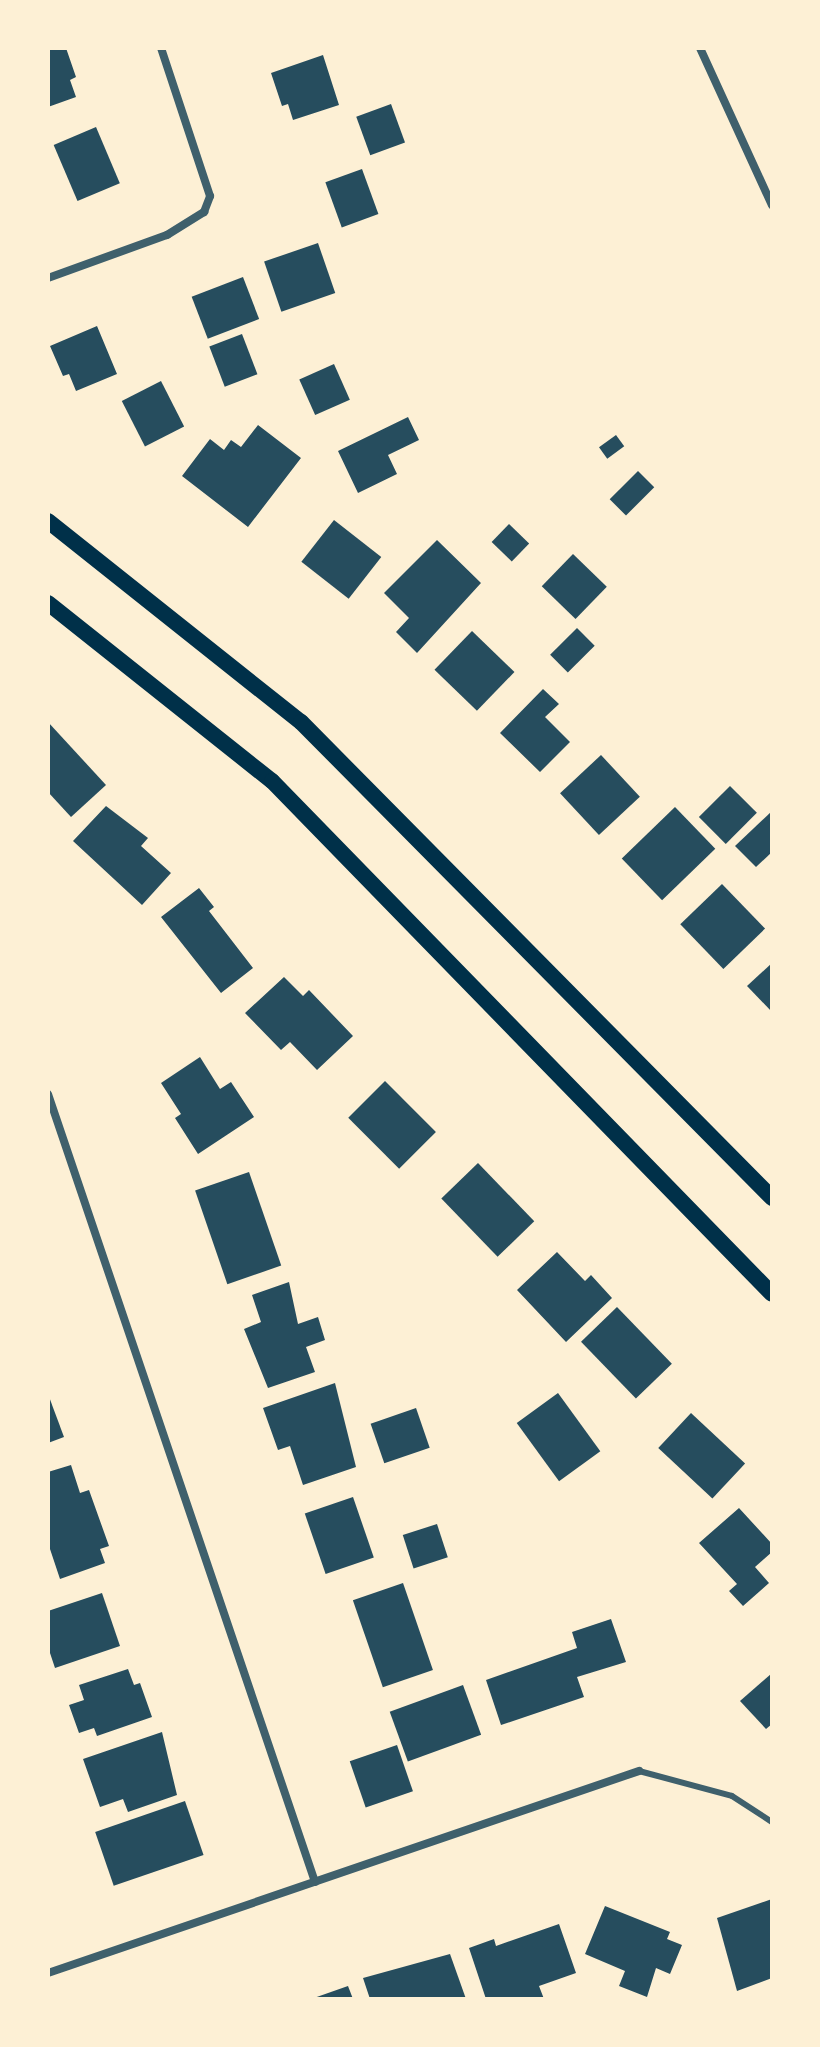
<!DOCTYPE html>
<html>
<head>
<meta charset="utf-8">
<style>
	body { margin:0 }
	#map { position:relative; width:820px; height:2047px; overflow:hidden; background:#fdf0d5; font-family:Montserrat,sans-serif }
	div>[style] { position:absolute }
	.building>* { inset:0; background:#264d5e; transform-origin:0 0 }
	.service>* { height:6px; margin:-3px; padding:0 3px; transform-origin:3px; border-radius:3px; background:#3f606c }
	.minor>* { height:8px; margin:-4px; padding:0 4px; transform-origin:4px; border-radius:4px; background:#3f606c }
	.secondary>* { height:16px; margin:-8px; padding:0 8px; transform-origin:8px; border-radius:8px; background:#003049 }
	span { translate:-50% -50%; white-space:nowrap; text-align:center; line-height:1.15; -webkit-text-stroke:6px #fdf0d5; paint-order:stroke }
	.frame { position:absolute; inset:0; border:50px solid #fdf0d5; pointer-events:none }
</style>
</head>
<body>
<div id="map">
	<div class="building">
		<i style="clip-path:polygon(48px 48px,66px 48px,76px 77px,70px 80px,76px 97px,48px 107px)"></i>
		<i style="clip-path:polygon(323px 55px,339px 105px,293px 120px,288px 104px,282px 106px,271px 73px)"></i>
		<i style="left:391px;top:104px;width:41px;height:37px;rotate:70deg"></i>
		<i style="left:96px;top:127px;width:61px;height:46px;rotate:67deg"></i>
		<i style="left:362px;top:169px;width:48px;height:39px;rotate:70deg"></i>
		<i style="left:318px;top:243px;width:53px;height:57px;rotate:71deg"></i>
		<i style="left:243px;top:277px;width:45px;height:55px;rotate:69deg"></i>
		<i style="clip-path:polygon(97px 326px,117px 374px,76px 391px,69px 374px,63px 376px,50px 346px)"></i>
		<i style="left:242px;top:334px;width:43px;height:35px;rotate:69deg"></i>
		<i style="left:334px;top:364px;width:39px;height:38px;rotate:66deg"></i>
		<i style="left:161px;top:381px;width:51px;height:44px;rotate:63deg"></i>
		<i style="clip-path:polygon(408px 417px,419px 440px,388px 455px,397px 474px,358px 493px,338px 451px)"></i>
		<i style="clip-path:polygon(258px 425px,301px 458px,248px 527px,182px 476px,210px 439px,224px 450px,231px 440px,241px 447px)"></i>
		<i style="left:616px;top:435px;width:14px;height:21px;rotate:54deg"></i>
		<i style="left:638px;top:471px;width:23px;height:40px;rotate:45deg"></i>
		<i style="left:334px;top:520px;width:60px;height:53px;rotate:38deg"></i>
		<i style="left:509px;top:524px;width:28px;height:25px;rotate:44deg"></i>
		<i style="clip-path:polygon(437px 540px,481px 583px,417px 653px,396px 632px,409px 618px,384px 593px)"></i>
		<i style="left:573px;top:554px;width:47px;height:45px;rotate:44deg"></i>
		<i style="left:577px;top:628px;width:25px;height:38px;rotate:45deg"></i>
		<i style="left:472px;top:631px;width:59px;height:54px;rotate:44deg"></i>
		<i style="clip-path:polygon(543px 689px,559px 704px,545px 717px,570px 742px,540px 772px,500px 733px)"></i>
		<i style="clip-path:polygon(48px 722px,106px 785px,71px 817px,48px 792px)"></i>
		<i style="left:601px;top:755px;width:57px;height:56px;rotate:47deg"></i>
		<i style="left:730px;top:786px;width:38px;height:44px;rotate:45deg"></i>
		<i style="clip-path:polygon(106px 806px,148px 838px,141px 846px,171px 873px,142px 905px,73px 841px)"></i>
		<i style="left:675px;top:807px;width:58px;height:74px;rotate:46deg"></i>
		<i style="clip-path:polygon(772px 811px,772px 852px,756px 867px,735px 846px)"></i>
		<i style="left:722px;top:884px;width:62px;height:58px;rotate:46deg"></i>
		<i style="clip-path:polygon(199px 888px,214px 907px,209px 911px,253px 968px,221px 993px,161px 917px)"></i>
		<i style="clip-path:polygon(772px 963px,772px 1012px,747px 986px)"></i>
		<i style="clip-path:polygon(284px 977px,303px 996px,309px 990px,353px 1036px,317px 1070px,290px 1042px,281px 1050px,245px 1013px)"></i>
		<i style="clip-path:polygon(200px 1057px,220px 1089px,231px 1082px,254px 1117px,198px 1154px,175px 1118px,181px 1114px,161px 1083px)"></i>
		<i style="left:385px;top:1081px;width:72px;height:52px;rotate:45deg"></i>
		<i style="left:478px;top:1163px;width:81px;height:51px;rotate:46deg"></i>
		<i style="left:249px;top:1172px;width:99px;height:57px;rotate:71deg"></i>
		<i style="clip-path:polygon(557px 1252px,585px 1281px,591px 1275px,612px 1298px,566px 1342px,517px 1290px)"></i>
		<i style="clip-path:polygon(289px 1282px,298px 1324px,318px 1317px,325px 1340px,306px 1347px,315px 1372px,268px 1388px,244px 1329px,261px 1322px,252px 1295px)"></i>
		<i style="left:617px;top:1307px;width:79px;height:50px;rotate:46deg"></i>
		<i style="clip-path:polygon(335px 1383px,356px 1467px,303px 1485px,290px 1446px,278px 1450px,263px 1408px)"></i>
		<i style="left:558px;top:1393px;width:72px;height:51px;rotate:54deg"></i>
		<i style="clip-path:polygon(48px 1394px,64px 1437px,48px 1443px)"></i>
		<i style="left:416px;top:1408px;width:42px;height:48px;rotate:71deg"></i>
		<i style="left:691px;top:1413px;width:74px;height:48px;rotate:43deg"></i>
		<i style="clip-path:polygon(71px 1465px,80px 1493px,89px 1490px,109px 1546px,100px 1549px,105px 1563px,60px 1579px,48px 1543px,48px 1472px)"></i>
		<i style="left:353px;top:1497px;width:64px;height:51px;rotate:71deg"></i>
		<i style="clip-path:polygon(739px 1508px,772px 1544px,772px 1552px,755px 1567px,769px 1583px,743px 1606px,729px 1591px,737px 1584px,699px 1543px)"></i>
		<i style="left:437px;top:1524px;width:35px;height:36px;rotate:72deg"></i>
		<i style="left:403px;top:1583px;width:92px;height:53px;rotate:71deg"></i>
		<i style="clip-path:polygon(102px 1593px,120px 1646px,55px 1668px,48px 1647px,48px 1611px)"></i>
		<i style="clip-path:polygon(611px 1619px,626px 1662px,577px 1677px,584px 1697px,501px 1725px,486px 1680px,577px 1648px,572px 1632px)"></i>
		<i style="clip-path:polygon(128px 1669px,134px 1685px,140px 1683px,152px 1717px,97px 1736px,94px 1728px,79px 1733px,69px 1705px,84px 1700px,79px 1685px)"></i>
		<i style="clip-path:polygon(771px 1674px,772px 1724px,766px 1729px,740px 1701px)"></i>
		<i style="left:463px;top:1685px;width:53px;height:78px;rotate:70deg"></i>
		<i style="clip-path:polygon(162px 1732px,177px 1795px,128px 1812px,123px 1799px,100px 1807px,83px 1759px)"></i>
		<i style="left:397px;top:1745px;width:49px;height:50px;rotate:71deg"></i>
		<i style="left:185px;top:1801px;width:57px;height:95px;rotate:71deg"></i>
		<i style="clip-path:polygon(772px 1899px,772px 1978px,737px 1991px,717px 1918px)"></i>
		<i style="clip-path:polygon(605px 1906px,670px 1932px,667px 1939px,682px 1945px,670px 1974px,656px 1968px,647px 1997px,619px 1986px,625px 1971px,585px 1954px)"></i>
		<i style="clip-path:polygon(559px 1924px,576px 1973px,539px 1986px,544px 1999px,486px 1999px,469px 1948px,494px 1939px,496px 1946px)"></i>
		<i style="clip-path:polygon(450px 1954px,466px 1999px,370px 1999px,363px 1978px)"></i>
		<i style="clip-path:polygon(348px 1986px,353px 1999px,311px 1999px)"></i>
	</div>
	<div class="service">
		<i style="left:639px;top:1771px;width:96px;rotate:15deg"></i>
		<i style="left:732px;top:1796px;width:48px;rotate:33deg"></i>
	</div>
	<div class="minor">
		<i style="left:700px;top:48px;width:173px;rotate:65.4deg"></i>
		<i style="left:48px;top:278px;width:127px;rotate:-19.9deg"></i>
		<i style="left:167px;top:235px;width:44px;rotate:-31.9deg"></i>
		<i style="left:204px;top:212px;width:17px;rotate:-69deg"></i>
		<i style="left:210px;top:196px;width:156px;rotate:-108.3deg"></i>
		<i style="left:48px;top:1094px;width:832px;rotate:71.28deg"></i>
		<i style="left:48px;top:1973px;width:625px;rotate:-18.87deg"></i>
	</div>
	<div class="secondary">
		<i style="left:48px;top:521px;width:323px;rotate:38.5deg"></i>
		<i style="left:301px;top:722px;width:670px;rotate:45.3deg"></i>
		<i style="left:48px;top:603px;width:286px;rotate:38.5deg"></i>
		<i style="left:272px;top:781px;width:716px;rotate:45.74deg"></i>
	</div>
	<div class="frame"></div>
</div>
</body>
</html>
